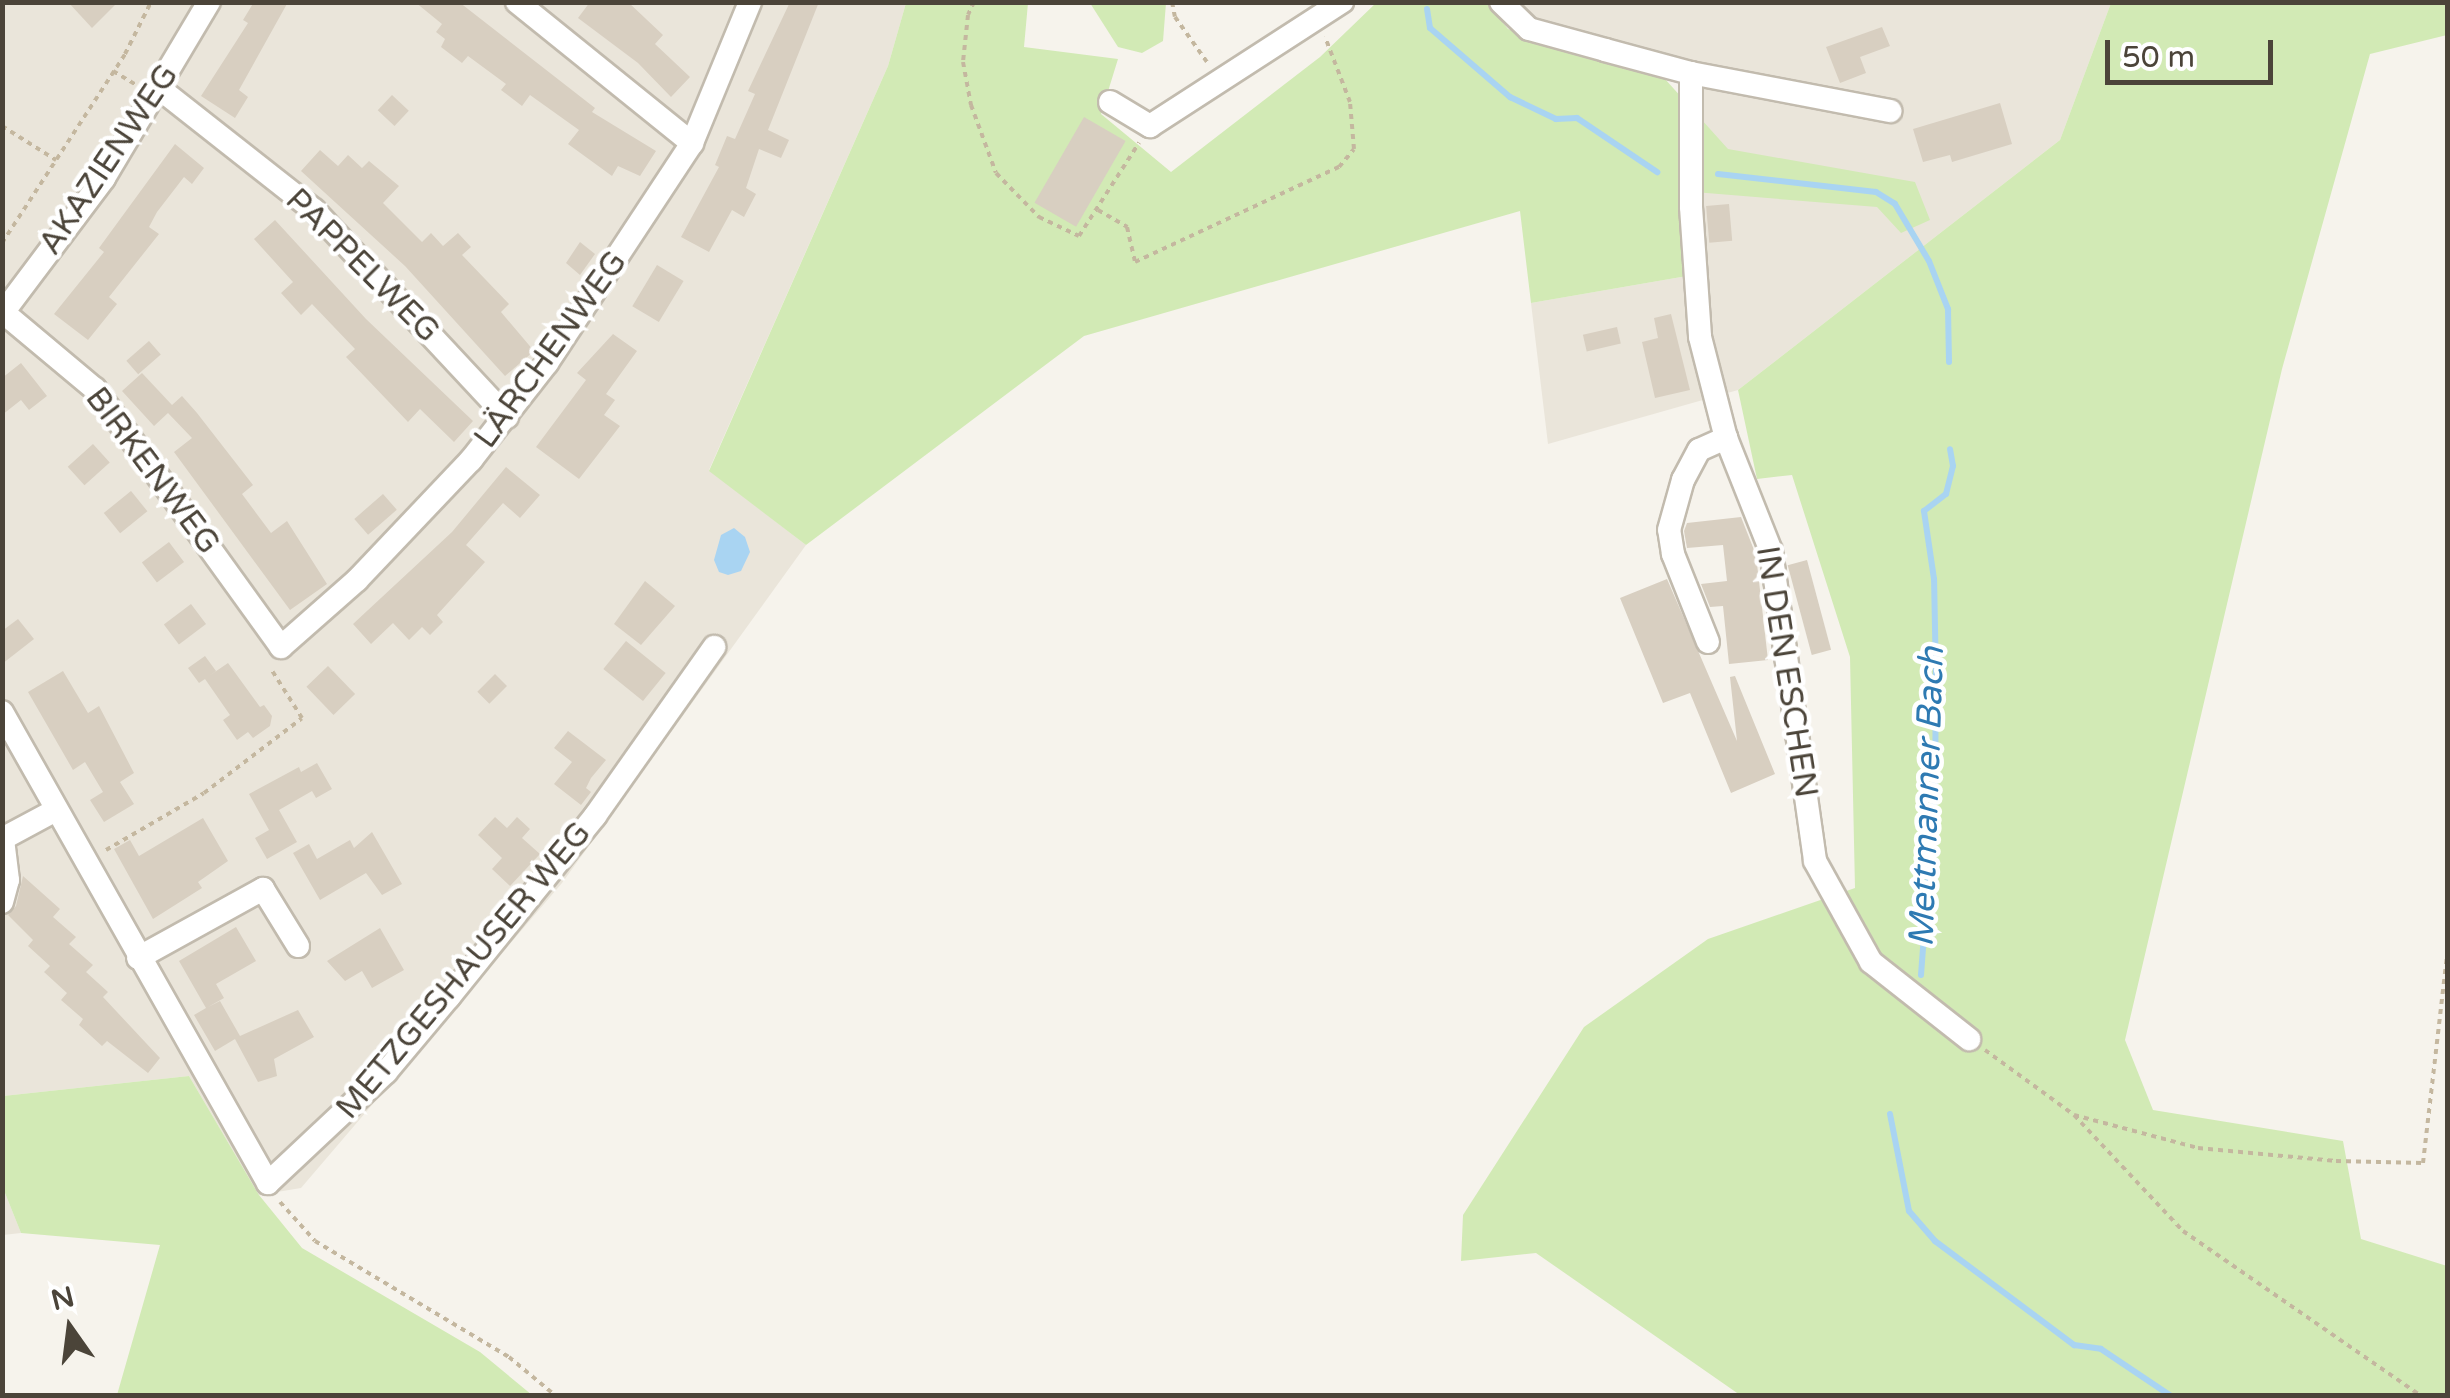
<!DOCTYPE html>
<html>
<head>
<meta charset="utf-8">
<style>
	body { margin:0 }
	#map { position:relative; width:2450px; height:1398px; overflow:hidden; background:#f6f3ec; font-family:"Varela Round",sans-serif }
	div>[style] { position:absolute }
	.residential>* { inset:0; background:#eae5da }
	.green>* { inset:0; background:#d2eab5 }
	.water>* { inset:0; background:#a9d4f2 }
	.stream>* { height:6px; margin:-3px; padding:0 3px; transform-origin:3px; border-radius:3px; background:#a9d4f2 }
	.building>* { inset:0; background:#d8cfc1; transform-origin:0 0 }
	.path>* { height:4px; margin-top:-2px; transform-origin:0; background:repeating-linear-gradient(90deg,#c4b79f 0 5px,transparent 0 10px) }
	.roads { filter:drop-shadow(2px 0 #c2bbae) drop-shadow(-2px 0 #c2bbae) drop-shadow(0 2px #c2bbae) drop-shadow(0 -2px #c2bbae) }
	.minor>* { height:22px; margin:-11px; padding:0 11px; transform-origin:11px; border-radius:11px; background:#fff }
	span { translate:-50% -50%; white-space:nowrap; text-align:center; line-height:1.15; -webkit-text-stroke:9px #fff; paint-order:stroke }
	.street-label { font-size:32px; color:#4b4439 }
	.water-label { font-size:35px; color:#2e7ab2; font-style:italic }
	.frame { position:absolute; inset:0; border:5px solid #4b4439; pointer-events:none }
	.north { position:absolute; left:20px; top:1278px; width:100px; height:100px; -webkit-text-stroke:8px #fff; paint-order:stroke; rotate:346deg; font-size:28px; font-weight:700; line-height:40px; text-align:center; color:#4b4439 }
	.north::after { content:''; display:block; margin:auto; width:35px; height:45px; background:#4b4439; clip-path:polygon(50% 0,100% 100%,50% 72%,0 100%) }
	.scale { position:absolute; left:2105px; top:40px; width:168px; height:45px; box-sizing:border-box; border:5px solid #4b4439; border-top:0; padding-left:12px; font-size:30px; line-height:35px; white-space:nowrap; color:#4b4439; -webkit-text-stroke:8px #fff; paint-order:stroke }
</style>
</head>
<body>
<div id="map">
	<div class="residential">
		<i style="clip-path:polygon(2px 3px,906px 3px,888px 66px,709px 470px,806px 545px,562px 883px,301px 1188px,259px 1195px,189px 1076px,3px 1096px)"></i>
		<i style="clip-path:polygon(1516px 3px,2111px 3px,2060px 140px,1738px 390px,1548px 444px,1531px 303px,1687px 276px,1705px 65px,1537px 21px)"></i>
		<i style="clip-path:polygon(3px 1188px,21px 1233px,3px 1235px)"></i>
	</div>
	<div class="green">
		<i style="clip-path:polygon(906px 3px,1028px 3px,1024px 47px,1118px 59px,1101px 114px,1171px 172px,1320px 57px,1376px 3px,1487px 3px,1508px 29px,1665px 79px,1728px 149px,1915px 182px,1930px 220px,1901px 233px,1877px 207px,1682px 191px,1687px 276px,1531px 303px,1520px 211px,1084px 336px,806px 545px,709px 471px,888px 66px)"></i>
		<i style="clip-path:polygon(1090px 3px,1166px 3px,1163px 41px,1142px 53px,1118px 47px)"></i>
		<i style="clip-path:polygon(2111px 3px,2447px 3px,2447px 35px,2370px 54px,2282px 369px,2125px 1040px,2153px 1110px,2343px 1141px,2361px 1239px,2447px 1266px,2447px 1395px,1740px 1395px,1536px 1253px,1461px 1261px,1463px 1215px,1584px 1027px,1708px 939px,1855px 888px,1850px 657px,1792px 475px,1757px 479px,1738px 390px,2060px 140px)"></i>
		<i style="clip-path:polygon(189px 1076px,259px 1195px,302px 1248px,480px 1352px,532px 1395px,117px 1395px,160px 1245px,21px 1233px,3px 1188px,3px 1096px)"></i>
	</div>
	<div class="water">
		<i style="clip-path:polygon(734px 528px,745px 537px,750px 552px,741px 571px,728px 575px,719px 572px,714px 560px,721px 535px)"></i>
	</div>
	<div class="stream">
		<i style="left:1427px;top:9px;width:19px;rotate:81deg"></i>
		<i style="left:1430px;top:28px;width:106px;rotate:40.8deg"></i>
		<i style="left:1510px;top:97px;width:51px;rotate:25.6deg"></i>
		<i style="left:1556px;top:119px;width:21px;rotate:-3deg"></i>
		<i style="left:1577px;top:118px;width:97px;rotate:34deg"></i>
		<i style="left:1718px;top:174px;width:159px;rotate:6.5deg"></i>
		<i style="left:1876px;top:192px;width:22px;rotate:32deg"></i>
		<i style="left:1895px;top:204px;width:66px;rotate:59.2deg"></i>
		<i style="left:1929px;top:261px;width:52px;rotate:68.4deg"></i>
		<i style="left:1948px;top:309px;width:53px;rotate:88.9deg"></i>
		<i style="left:1921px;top:975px;width:189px;rotate:-85.7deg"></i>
		<i style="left:1935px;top:787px;width:107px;rotate:-89.5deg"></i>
		<i style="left:1936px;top:680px;width:101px;rotate:-91.1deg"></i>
		<i style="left:1934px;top:579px;width:69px;rotate:-98.4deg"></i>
		<i style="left:1924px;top:511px;width:28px;rotate:-38deg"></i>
		<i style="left:1946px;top:494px;width:29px;rotate:-76deg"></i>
		<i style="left:1953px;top:466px;width:17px;rotate:-100deg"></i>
		<i style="left:1890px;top:1114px;width:99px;rotate:78.9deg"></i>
		<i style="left:1909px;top:1211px;width:40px;rotate:49deg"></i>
		<i style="left:1935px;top:1241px;width:174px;rotate:36.8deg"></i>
		<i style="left:2074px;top:1345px;width:27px;rotate:8deg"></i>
		<i style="left:2101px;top:1349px;width:84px;rotate:33.9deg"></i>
	</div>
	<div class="building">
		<i style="clip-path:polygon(68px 2px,118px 2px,92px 28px)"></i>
		<i style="clip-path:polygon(254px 2px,288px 2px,239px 90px,248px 97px,235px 118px,201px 96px,248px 23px,243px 20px)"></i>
		<i style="clip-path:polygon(415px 2px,459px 2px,595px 108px,592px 112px,656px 151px,640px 176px,618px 166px,612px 176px,568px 144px,579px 130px,530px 95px,522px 106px,501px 90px,506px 84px,468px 56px,462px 63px,441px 47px,445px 39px,436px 32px,442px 24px)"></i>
		<i style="clip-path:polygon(590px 2px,628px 2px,663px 35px,655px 44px,690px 77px,671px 97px,638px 63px,578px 18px)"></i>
		<i style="clip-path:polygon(790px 2px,819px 2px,768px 130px,789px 140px,781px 158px,759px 149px,746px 188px,756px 194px,744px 217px,732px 210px,709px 252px,681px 237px,719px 167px,715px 165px,727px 136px,735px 139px,755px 94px,748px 91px)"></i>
		<i style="clip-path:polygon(1882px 27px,1890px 46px,1860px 57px,1866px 73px,1840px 83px,1826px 47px)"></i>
		<i style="left:392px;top:95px;width:23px;height:21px;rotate:43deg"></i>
		<i style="clip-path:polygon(2000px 103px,2012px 144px,1952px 162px,1950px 155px,1923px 162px,1913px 129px)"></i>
		<i style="left:1084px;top:117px;width:48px;height:99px;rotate:30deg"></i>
		<i style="clip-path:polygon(175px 144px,204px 168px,192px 184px,184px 177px,157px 212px,149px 227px,159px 234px,109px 297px,117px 304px,88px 340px,54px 314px,104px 252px,99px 248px)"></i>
		<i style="clip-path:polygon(320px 150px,338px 166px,348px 155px,362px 168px,369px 161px,399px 186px,383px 203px,422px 242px,431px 233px,443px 246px,458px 233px,471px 247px,462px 255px,509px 304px,501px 312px,534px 351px,505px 376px,405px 266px,301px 171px)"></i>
		<i style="left:1729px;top:204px;width:37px;height:23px;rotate:85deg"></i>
		<i style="clip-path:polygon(275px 220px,366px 319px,473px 421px,454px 442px,420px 409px,408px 422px,346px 357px,355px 349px,312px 304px,301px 315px,281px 293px,293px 282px,254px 239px)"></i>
		<i style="clip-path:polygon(580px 242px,595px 254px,580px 275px,566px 263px)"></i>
		<i style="left:657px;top:265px;width:31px;height:48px;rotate:31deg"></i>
		<i style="clip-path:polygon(1671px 314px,1690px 390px,1655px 398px,1642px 342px,1658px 338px,1654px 318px)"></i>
		<i style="left:1617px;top:327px;width:17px;height:35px;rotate:77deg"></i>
		<i style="clip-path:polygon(613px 334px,637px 351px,606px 394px,615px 400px,604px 415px,620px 426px,579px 479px,536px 447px,586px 380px,577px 373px)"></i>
		<i style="left:149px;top:341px;width:18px;height:30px;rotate:49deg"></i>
		<i style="clip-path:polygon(21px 363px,47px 396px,29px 410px,21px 400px,2px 415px,2px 378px)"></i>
		<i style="clip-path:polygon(142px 373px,172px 405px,182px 396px,197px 413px,253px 485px,242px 494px,271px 533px,287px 521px,327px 584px,290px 610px,174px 452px,192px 438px,168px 413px,154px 426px,122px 391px)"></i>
		<i style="left:93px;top:444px;width:25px;height:34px;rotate:48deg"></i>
		<i style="clip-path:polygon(506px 467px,540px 495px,520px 518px,503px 503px,466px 545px,485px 562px,437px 615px,443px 622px,430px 635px,422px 627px,409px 640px,393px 623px,371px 644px,353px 624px,452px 532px)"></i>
		<i style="left:131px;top:491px;width:26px;height:35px;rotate:51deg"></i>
		<i style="left:383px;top:494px;width:21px;height:38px;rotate:49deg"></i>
		<i style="clip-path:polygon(1741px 517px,1756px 555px,1768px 660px,1729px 664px,1723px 606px,1710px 607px,1701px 584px,1727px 581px,1723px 545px,1687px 548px,1684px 531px,1687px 523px)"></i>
		<i style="left:169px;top:542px;width:25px;height:34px;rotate:53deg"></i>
		<i style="left:1807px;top:560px;width:93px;height:20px;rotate:75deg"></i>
		<i style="clip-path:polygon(1667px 579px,1737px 741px,1730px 677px,1735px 676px,1775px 774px,1731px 793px,1690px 693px,1663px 703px,1620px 598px)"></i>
		<i style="clip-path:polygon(645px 581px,675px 606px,641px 645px,614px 624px)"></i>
		<i style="left:191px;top:604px;width:25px;height:34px;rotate:53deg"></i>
		<i style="clip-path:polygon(18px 619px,34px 639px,2px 664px,2px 631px)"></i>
		<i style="left:626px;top:641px;width:51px;height:36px;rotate:39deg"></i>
		<i style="clip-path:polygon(205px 656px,216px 671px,209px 676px,228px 663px,260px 707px,264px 705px,272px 716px,270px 726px,253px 738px,248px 732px,237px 740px,223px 720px,230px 715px,205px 679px,199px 683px,188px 668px)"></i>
		<i style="left:328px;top:666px;width:39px;height:30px;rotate:46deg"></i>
		<i style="clip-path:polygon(63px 671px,88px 713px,99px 706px,134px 773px,120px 782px,134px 804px,104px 822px,90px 800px,103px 792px,85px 762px,73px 770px,28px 692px)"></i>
		<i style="left:495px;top:674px;width:17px;height:25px;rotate:45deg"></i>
		<i style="clip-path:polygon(568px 731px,606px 760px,591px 778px,586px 788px,591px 792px,581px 805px,554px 784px,572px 762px,554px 748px)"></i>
		<i style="clip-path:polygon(317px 763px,332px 789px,316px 798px,312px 791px,279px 810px,297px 842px,267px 859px,255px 838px,269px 830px,249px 794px,299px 767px,301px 772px)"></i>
		<i style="clip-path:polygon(495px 817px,507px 828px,517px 817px,530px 829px,522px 838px,540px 854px,510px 886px,492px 869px,502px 858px,478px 835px)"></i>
		<i style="clip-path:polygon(203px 818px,228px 861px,198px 882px,202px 888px,153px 919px,114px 849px,130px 840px,139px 856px)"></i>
		<i style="clip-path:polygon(372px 832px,402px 884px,382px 895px,366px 873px,320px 900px,293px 853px,309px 844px,317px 859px,350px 840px,354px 848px)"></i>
		<i style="clip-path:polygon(23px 876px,60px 909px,53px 917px,76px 937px,69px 944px,93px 965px,86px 972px,108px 992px,103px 997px,160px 1058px,148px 1073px,107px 1041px,102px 1046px,79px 1025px,83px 1019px,61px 1000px,67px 993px,44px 972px,50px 966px,28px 946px,33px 940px,8px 915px,16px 906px)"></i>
		<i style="clip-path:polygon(236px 927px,256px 961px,216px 984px,224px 998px,208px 1007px,220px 1001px,240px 1036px,298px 1010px,314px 1037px,274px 1059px,277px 1076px,258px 1082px,235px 1039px,215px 1051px,194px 1015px,206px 1008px,179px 961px)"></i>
		<i style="clip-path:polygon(380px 928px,404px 970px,372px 988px,362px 971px,345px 981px,327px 961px)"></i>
	</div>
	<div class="path">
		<i style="left:974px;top:2px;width:14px;rotate:115deg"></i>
		<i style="left:968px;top:15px;width:47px;rotate:96.1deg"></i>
		<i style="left:963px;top:62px;width:44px;rotate:79.5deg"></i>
		<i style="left:971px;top:105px;width:72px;rotate:69.8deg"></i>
		<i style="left:996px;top:173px;width:62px;rotate:45.7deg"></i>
		<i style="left:1039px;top:217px;width:44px;rotate:25.4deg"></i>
		<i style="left:1079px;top:236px;width:111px;rotate:-57.2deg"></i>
		<i style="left:1172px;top:2px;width:15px;rotate:79deg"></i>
		<i style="left:1175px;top:17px;width:55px;rotate:54.6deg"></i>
		<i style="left:113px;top:71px;width:26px;rotate:31deg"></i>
		<i style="left:2px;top:126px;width:64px;rotate:32.2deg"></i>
		<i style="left:1098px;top:210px;width:34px;rotate:30deg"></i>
		<i style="left:1127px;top:227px;width:36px;rotate:77deg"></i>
		<i style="left:1135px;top:262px;width:225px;rotate:-25deg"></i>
		<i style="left:1339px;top:167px;width:23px;rotate:-50deg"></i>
		<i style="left:1354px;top:149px;width:47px;rotate:-94.9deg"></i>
		<i style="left:1350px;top:102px;width:70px;rotate:-111deg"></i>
		<i style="left:2px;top:243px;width:225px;rotate:-56.9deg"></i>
		<i style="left:125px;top:54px;width:58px;rotate:-63.4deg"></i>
		<i style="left:106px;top:850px;width:113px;rotate:-30.2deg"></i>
		<i style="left:204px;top:793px;width:123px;rotate:-37.4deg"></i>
		<i style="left:302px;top:718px;width:58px;rotate:-122.3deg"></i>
		<i style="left:1985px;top:1050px;width:110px;rotate:36.1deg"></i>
		<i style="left:2074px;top:1115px;width:128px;rotate:14.9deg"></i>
		<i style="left:2198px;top:1148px;width:139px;rotate:5.4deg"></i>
		<i style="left:2336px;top:1161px;width:87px;rotate:1.3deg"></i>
		<i style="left:2423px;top:1163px;width:216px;rotate:-83.4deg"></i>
		<i style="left:2074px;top:1115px;width:159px;rotate:46.8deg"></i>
		<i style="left:2183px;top:1231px;width:290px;rotate:34.7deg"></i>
		<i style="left:280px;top:1202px;width:52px;rotate:48.1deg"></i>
		<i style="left:315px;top:1241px;width:226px;rotate:30.9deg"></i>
		<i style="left:509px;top:1357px;width:61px;rotate:39.7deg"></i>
	</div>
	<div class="roads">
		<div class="minor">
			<i style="left:517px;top:2px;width:225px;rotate:38.9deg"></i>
			<i style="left:1501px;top:2px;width:39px;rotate:44deg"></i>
			<i style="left:1529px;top:29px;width:79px;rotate:15.4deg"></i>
			<i style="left:1605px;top:50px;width:89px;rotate:15deg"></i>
			<i style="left:1691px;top:73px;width:203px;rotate:10.8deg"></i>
			<i style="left:1691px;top:73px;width:134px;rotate:90deg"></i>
			<i style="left:1691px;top:207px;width:130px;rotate:86deg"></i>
			<i style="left:1700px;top:337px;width:104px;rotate:75.6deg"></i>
			<i style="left:1726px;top:438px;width:122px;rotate:68.3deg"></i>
			<i style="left:1771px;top:551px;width:313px;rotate:81.9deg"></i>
			<i style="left:1815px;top:861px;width:115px;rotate:61deg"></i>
			<i style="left:1871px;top:962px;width:125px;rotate:38.2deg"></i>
			<i style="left:160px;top:89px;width:196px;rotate:38.2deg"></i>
			<i style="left:314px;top:210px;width:283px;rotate:47deg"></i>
			<i style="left:1110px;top:102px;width:47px;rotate:31deg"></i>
			<i style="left:1150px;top:126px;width:229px;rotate:-32.9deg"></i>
			<i style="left:4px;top:313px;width:119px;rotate:39.9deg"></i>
			<i style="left:95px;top:389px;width:318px;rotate:54.2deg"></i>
			<i style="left:281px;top:647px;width:101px;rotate:-41.4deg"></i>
			<i style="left:357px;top:580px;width:166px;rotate:-46.5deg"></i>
			<i style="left:471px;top:460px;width:123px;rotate:-51.9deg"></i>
			<i style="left:547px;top:363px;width:263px;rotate:-56.6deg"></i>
			<i style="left:692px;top:143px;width:152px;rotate:-67.6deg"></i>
			<i style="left:2px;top:314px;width:170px;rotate:-53.1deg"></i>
			<i style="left:104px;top:178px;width:205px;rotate:-59.2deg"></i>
			<i style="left:1708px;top:642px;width:95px;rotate:-111.7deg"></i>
			<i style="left:1673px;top:554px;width:24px;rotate:-99deg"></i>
			<i style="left:1669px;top:530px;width:52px;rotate:-74.4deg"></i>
			<i style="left:1683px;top:480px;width:34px;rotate:-62deg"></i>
			<i style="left:1699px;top:450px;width:30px;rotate:-24deg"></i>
			<i style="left:2px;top:712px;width:541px;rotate:60.54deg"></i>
			<i style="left:268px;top:1183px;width:162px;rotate:-43.2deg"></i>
			<i style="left:386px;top:1072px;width:98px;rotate:-50deg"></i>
			<i style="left:449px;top:997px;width:233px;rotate:-51.1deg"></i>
			<i style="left:595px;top:816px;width:207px;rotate:-54.8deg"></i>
			<i style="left:2px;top:839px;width:61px;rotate:-28.2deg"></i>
			<i style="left:2px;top:902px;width:23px;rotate:-75deg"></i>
			<i style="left:8px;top:880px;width:41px;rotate:-97deg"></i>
			<i style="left:138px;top:958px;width:143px;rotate:-28.9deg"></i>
			<i style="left:263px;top:889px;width:67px;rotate:58.4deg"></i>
		</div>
	</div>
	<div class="street-label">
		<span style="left:109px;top:160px;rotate:-56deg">AKAZIENWEG</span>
		<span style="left:362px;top:266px;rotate:45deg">PAPPELWEG</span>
		<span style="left:551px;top:350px;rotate:-54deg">LÄRCHENWEG</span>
		<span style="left:152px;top:471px;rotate:53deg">BIRKENWEG</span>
		<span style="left:1786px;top:672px;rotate:81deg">IN DEN ESCHEN</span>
		<span style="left:464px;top:971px;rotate:-50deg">METZGESHAUSER WEG</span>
	</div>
	<div class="water-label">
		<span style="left:1927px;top:797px;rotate:-88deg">Mettmanner Bach</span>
	</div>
	<div class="frame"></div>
	<div class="north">N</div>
	<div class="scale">50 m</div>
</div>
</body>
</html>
